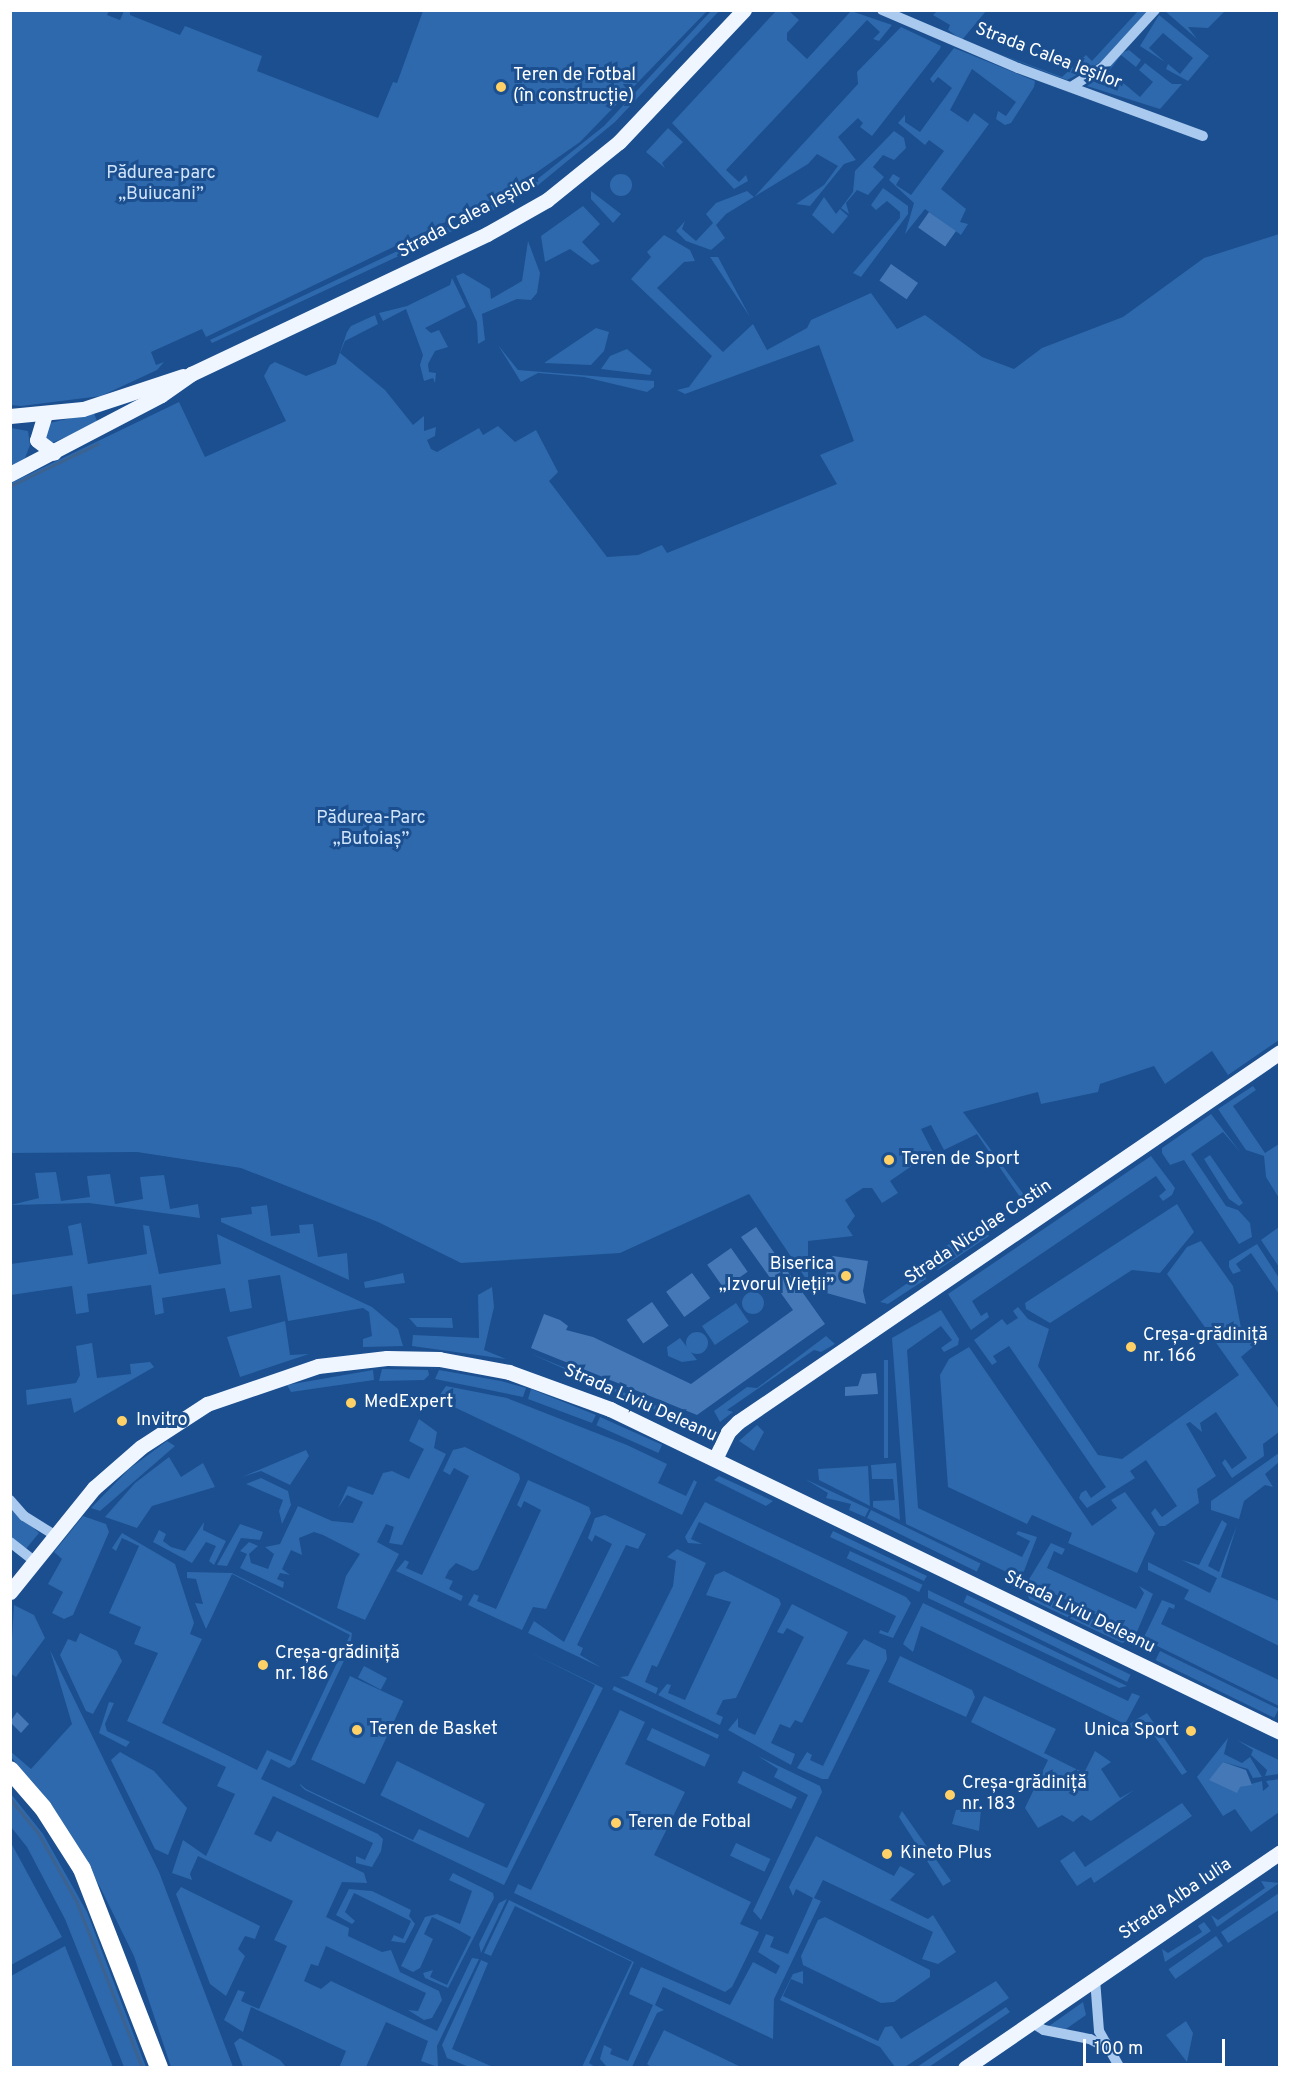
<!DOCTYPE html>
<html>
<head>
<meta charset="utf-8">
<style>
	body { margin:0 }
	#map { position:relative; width:1290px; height:2078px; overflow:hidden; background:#1b4f8f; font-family:Overpass,sans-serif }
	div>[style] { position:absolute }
	.green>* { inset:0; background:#2e69ad; transform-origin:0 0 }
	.round { border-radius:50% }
	.stream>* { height:3px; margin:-1.5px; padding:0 1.5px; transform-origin:1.5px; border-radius:1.5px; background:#3c6290 }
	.building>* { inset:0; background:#4478b7; transform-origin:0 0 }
	.minor>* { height:10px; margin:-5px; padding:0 5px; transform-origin:5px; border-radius:5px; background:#a9c9ee }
	.major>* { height:15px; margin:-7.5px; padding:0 7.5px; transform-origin:7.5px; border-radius:7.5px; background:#f0f6ff }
	.highway>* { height:18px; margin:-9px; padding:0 9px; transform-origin:9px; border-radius:9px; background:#fff }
	.dots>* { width:16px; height:16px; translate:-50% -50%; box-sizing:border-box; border:3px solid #1b4f8f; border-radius:50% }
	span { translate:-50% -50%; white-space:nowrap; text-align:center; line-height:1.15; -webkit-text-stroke:6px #1b4f8f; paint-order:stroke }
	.street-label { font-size:18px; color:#fff }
	.poi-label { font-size:18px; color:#fff }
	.left { translate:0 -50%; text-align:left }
	.right { translate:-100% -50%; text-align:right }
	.park-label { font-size:18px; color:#cfe3fa }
	.frame { position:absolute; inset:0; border:12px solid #fff; pointer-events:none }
	.scale { position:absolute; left:1083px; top:2039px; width:142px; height:27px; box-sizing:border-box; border:3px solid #fff; border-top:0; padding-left:8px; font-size:18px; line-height:21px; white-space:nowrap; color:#fff; -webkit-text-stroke:4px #1b4f8f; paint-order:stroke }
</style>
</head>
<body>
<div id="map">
	<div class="green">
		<i style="clip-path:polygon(712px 10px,719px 11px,615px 122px,537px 186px,474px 221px,212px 343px,210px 340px,469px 217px,535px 181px,604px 126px)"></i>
		<i style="clip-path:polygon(11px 11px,109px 11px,107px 15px,120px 20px,124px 11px,130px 11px,130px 15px,180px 35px,185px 26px,262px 56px,257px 71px,378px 118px,393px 82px,397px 83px,423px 11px,707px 11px,580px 142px,510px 191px,206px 337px,202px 329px,151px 352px,156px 365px,164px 362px,157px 370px,101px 396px,21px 406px,11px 405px)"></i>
		<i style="clip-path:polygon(776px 11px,789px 11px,799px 20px,787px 33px,787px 40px,807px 59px,851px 11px,892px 25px,879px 41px,873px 39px,880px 32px,867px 20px,726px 170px,739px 182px,746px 175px,748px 181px,734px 189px,672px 123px)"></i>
		<i style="clip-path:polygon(937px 11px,986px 11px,962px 40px,948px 30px,950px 25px,933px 15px)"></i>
		<i style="clip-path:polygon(1138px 11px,1150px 11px,1101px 62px,1067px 80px,981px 47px,1062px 77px,1086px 55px,1092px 61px)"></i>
		<i style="clip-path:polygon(1165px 11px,1225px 11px,1208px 28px,1188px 27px,1197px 39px)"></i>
		<i style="clip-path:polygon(1159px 15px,1209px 56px,1188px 81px,1166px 69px,1168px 64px,1180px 74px,1193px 58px,1163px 33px,1149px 48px,1165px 62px,1140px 46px)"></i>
		<i style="clip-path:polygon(901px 27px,941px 46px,940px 49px,872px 136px,860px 127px,863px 123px,858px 118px,838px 137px,856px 160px,844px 164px,810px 206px,796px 204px,824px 185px,838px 166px,817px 154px,808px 164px,726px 214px,716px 225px,725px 238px,711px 250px,686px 241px,676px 231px,685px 221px,682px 229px,696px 241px,713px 223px,706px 214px,716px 203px,747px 191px,754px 197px,858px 84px,857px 72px)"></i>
		<i style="clip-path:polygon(954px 48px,1035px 81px,1034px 87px,1011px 123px,1005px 125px,996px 119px,998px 111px,1006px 116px,1016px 102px,972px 69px,950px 110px,968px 122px,974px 113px,989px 124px,941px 189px,966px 209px,960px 222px,968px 224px,961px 235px,925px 209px,905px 234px,914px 203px,889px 180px,893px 174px,900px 178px,896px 185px,911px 195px,944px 151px,929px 140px,925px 145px,898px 123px,905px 115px,905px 122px,920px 132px,952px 88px,938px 77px,933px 83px,930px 79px)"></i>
		<i style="clip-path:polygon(1129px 50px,1141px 60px,1136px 67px,1121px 55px,1109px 71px,1140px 97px,1153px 82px,1139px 70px,1145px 63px,1172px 84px,1182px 84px,1160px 109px,1087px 86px,1123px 52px)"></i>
		<i style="clip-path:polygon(668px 128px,683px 142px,662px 163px,665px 168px,646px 152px)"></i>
		<i style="clip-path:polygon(894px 131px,904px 138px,906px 148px,894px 160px,883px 155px,873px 167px,884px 177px,868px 195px,857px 190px,846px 203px,849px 214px,841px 208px,853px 192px,855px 171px)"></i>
		<i class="round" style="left:610px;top:174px;width:22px;height:22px"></i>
		<i style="clip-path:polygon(883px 188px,908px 206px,908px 214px,861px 277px,853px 273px,900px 218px,900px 212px,887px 201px,876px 210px,871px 205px)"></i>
		<i style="clip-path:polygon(591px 191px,621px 214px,613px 223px,591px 199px)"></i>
		<i style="clip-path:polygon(824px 197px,836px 214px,840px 209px,848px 216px,833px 234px,812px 215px)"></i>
		<i style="clip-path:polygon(583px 206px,600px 224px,582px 242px,600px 261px,592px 265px,570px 249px,545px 262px,541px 236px)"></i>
		<i style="clip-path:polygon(1279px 234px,1279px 1040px,1228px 1075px,1212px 1051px,1165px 1084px,1154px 1066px,1100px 1084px,1098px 1092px,1041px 1104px,1038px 1092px,963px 1112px,1030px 1203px,1026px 1206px,977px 1134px,944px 1150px,931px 1125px,921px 1129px,936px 1158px,924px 1166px,919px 1161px,890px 1181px,898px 1193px,882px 1203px,872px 1188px,863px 1188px,845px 1200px,855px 1216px,847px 1227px,853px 1236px,808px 1241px,808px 1282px,749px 1194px,620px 1253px,461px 1263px,378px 1222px,241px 1168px,137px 1152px,11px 1153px,11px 483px,179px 402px,205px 457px,286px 421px,264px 376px,270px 365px,275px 362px,306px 376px,336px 364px,347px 332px,351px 326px,375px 315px,378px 324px,345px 341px,340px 353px,385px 390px,413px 425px,424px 416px,424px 431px,436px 427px,435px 436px,427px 440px,431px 449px,437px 452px,479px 428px,483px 435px,498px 426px,515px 442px,536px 430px,558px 472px,549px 481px,607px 557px,638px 555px,662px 545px,667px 553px,837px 484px,820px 455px,854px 441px,819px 345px,685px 394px,677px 390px,689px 387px,712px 356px,631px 279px,651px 257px,647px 252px,664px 235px,690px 250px,695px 261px,684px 262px,657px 288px,723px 352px,753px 324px,767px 350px,807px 328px,811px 320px,871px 293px,897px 329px,925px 315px,982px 357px,1014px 369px,1042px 348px,1123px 317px,1204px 258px)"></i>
		<i style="clip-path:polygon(528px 241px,540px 273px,537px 293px,531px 300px,517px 299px,482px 314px,485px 340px,478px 344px,477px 322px,456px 276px,463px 273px,490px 289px,491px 299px,522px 281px)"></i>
		<i style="clip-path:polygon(710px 257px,718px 257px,750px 317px)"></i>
		<i style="clip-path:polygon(452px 278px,466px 307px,425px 328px,431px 333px,439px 330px,448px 347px,435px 351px,428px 364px,429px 372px,436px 373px,435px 383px,433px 378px,424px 381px,420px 365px,423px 355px,406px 309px,383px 321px,379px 313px,407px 306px,450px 285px)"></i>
		<i style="clip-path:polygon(596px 328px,609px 332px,604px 351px,591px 365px,544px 363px)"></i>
		<i style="clip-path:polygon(498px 345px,518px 370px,654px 381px,654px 387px,647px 392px,584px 377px,538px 373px,521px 382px)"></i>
		<i style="clip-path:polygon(627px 349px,652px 370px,650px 375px,601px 369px,610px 356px)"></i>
		<i style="clip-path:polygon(94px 413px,98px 424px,49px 444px,45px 440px,45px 424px)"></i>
		<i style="clip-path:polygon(11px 428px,28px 431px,30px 445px,25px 458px,11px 467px)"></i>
		<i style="clip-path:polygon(1253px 1086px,1256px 1090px,1233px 1106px,1265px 1153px,1279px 1144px,1279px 1198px,1266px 1177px,1264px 1156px,1246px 1150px,1218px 1109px)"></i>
		<i style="clip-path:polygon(1211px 1114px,1241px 1153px,1223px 1132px,1191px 1154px,1226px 1206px,1238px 1210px,1250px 1223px,1252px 1237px,1239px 1244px,1184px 1160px,1170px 1165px,1162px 1153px,1162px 1148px)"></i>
		<i style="clip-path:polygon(1210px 1155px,1243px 1203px,1239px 1206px,1229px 1199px,1204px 1159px)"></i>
		<i style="clip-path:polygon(1151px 1156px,1175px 1188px,1172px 1195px,1163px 1201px,1159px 1196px,1166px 1190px,1156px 1176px,972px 1301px,981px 1316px,987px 1312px,989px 1317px,971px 1330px,948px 1294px)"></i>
		<i style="clip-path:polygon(56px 1172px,61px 1201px,90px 1197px,87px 1176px,110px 1174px,115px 1204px,143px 1199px,140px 1177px,164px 1175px,170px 1209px,198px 1204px,200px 1218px,89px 1203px,11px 1205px,39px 1198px,35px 1173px)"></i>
		<i style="clip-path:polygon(1177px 1204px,1194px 1232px,1160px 1273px,1132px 1270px,1050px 1323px,1026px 1309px,1025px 1303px)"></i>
		<i style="clip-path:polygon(267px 1205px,271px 1236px,300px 1233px,299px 1225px,313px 1224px,318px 1257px,347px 1253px,349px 1280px,221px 1222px,221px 1218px,252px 1214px,251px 1207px)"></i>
		<i style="clip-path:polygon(81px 1223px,88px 1264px,147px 1254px,143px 1225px,149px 1226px,159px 1274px,221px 1264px,217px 1234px,372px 1307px,398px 1329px,403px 1346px,363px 1347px,363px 1339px,372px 1336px,369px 1312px,363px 1308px,288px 1321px,280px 1275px,248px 1280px,252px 1308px,230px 1312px,225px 1288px,162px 1298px,164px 1313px,155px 1315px,151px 1285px,87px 1294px,89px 1312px,76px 1314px,72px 1286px,11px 1295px,11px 1264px,73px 1255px,68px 1226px)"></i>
		<i style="clip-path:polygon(981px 1223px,989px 1236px,938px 1270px,933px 1269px,928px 1258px)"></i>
		<i style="clip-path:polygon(1279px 1227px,1279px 1267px,1261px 1240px)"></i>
		<i style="clip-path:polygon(1201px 1241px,1233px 1286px,1242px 1333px,1255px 1345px,1241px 1357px,1279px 1409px,1279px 1432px,1263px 1444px,1264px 1456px,1232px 1478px,1222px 1463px,1225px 1459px,1232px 1469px,1247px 1458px,1216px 1412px,1200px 1423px,1202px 1432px,1190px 1422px,1186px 1424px,1216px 1476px,1197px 1489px,1199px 1503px,1165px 1526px,1159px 1526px,1151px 1513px,1155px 1508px,1162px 1517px,1177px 1506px,1146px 1460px,1130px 1471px,1135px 1478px,1087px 1508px,1079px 1498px,1081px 1493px,1086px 1490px,1091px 1498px,1106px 1487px,1009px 1346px,993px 1356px,997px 1362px,992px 1365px,974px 1340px,1002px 1319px,1007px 1325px,1018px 1318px,1013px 1311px,1018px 1307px,1028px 1319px,1049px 1329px,1038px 1366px,1098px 1455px,1122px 1459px,1239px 1375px,1167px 1274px,1187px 1247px)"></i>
		<i style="clip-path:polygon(1257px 1244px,1279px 1278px,1279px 1294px,1251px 1253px,1236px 1264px,1241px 1271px,1233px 1274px,1229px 1267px,1229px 1261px)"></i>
		<i style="clip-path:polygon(925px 1271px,926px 1279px,888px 1304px,880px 1302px)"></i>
		<i style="clip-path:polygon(403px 1273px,405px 1283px,365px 1288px,364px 1282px)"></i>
		<i style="clip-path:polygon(492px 1287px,494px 1307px,484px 1350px,506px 1359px,412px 1346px,413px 1335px,479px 1338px,478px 1295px)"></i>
		<i class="round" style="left:742px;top:1292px;width:22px;height:22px"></i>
		<i style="left:736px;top:1303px;width:23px;height:41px;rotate:56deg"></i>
		<i style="clip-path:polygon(941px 1310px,959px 1339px,958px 1345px,944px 1352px,941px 1348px,952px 1340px,941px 1326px,907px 1350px,918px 1508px,1022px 1557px,1030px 1541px,1016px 1534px,1018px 1531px,1037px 1537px,1021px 1579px,906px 1524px,892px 1338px)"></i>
		<i style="clip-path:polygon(409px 1318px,452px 1318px,453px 1328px,417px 1327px)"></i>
		<i style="clip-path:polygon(285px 1321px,290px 1355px,309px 1354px,240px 1377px,227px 1337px)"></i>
		<i class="round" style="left:686px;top:1332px;width:22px;height:22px"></i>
		<i style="clip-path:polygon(826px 1336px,835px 1344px,821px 1352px,814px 1350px,727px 1410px,733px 1412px,720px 1422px,714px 1411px,747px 1387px,757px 1388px)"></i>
		<i style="clip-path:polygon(680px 1338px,697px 1360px,682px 1362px,668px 1356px,667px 1347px)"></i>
		<i style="clip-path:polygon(92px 1343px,97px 1378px,131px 1374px,130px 1364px,150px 1362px,154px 1367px,74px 1413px,71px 1398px,27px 1405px,26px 1390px,76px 1383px,80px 1375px,76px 1346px)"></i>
		<i style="clip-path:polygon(969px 1347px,1092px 1526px,1117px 1508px,1111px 1500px,1125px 1492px,1155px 1533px,1137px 1573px,1068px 1543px,1072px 1533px,1032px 1515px,1027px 1524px,948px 1487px,940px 1375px,949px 1359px)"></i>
		<i style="clip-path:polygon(529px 1353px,693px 1421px,689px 1431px,678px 1427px,678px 1420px)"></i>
		<i style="left:884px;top:1360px;width:4px;height:98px"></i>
		<i style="clip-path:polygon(382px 1369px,428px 1370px,429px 1375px,424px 1380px,379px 1381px)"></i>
		<i style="clip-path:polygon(373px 1370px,374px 1380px,291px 1392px,287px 1385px)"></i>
		<i style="clip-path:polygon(439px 1370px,501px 1381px,526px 1388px,523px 1397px,435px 1379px)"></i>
		<i style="clip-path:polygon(446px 1386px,507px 1398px,627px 1445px,667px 1464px,658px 1483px,686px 1496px,694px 1480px,697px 1482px,682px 1515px,437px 1399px)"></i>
		<i style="clip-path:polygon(531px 1389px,596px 1415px,592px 1423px,528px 1399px)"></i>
		<i style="left:600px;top:1417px;width:68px;height:9px;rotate:24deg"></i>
		<i style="clip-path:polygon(419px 1419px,437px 1432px,434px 1448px,446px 1454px,402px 1545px,389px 1543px,394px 1527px,386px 1524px,377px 1542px,399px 1554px,365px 1620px,337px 1608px,346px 1576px,360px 1554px,323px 1535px,314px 1532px,299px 1538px,302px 1555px,291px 1550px,282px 1569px,290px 1575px,280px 1573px,277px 1579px,284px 1582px,283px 1588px,240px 1568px,247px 1554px,240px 1551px,249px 1542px,258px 1546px,249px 1554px,251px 1563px,268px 1569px,274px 1554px,265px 1547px,280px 1544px,298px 1506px,332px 1521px,353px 1523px,363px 1502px,347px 1495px,338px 1508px,348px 1486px,373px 1495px,383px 1473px,392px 1471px,409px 1479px,424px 1449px,409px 1441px)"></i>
		<i style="clip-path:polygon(757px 1425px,764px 1432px,754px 1451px,739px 1441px)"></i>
		<i style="clip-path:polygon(167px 1441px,175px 1446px,100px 1511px,91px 1508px,129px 1469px)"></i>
		<i style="clip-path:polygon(465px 1447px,519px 1474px,520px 1479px,478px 1569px,473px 1571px,456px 1563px,449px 1570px,445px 1578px,453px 1581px,449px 1589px,463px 1596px,461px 1601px,396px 1571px,405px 1560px,409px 1562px,406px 1568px,422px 1575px,469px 1476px,454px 1468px,450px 1475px,443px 1471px,453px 1450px)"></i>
		<i style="clip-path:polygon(306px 1450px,309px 1456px,290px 1485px,261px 1471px,242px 1477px)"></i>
		<i style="clip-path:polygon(1279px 1453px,1279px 1462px,1265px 1474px,1273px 1487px,1265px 1485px,1244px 1501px,1239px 1519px,1211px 1510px,1211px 1501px)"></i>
		<i style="clip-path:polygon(169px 1457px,181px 1477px,203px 1463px,215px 1487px,152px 1506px,137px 1528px,105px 1517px,135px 1483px)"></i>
		<i style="clip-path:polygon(896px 1463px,900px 1520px,873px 1507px,873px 1501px,895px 1500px,893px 1479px,872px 1479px,871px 1465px)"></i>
		<i style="clip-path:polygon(868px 1466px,870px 1506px,819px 1480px,818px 1469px)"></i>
		<i style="clip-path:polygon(719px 1476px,773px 1501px,766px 1506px,714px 1480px)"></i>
		<i style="clip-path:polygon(261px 1478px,288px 1491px,291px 1505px,282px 1524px,279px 1511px,283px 1500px,246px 1484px)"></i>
		<i style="clip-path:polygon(805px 1479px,869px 1509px,865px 1517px,849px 1510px,851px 1504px,826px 1498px,828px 1493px)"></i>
		<i style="clip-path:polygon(528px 1480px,589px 1507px,591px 1513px,546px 1609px,533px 1607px,522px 1630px,468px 1605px,474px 1594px,479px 1596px,477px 1601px,496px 1609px,541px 1510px,524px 1501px,521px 1508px,517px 1505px)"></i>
		<i style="clip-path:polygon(705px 1502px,906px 1597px,911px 1603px,893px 1638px,879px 1633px,880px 1630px,888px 1633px,896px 1616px,699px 1522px,691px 1539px,702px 1544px,688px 1543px,685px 1537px)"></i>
		<i style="clip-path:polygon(10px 1507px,39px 1533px,25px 1550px,11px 1538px)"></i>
		<i style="left:871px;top:1510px;width:122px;height:9px;rotate:26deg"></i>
		<i style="clip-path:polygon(605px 1515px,646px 1534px,638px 1549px,626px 1545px,577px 1645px,583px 1648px,580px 1655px,602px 1668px,528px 1633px,534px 1621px,564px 1642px,612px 1544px,595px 1535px,592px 1542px,588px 1538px,595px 1518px)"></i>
		<i style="clip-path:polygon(83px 1516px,106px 1524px,109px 1532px,73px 1615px,64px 1619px,52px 1613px,63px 1592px,48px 1584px,62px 1559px,54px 1552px)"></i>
		<i style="clip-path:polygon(1222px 1520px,1227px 1524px,1208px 1566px,1219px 1572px,1237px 1525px,1221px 1577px,1279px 1601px,1279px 1646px,1184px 1599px,1189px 1590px,1148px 1570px,1148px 1562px,1210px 1593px,1217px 1578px,1182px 1560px,1199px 1565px)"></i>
		<i style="clip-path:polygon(204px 1522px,203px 1530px,226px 1541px,214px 1565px,209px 1561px,216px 1546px,206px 1542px,192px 1563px,153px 1542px,159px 1530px,166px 1534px,163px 1541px,171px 1547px,185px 1551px)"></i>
		<i style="clip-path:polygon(240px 1524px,263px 1532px,260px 1540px,241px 1538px,227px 1566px,217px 1565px)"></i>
		<i style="clip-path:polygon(833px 1531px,927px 1576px,924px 1581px,830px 1537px)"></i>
		<i style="clip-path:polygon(122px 1533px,175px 1564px,194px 1623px,190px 1634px,202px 1639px,162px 1723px,257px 1770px,267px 1750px,291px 1761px,350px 1635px,232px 1574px,206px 1629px,195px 1603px,203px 1604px,196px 1579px,187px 1578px,187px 1572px,232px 1573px,352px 1633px,350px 1648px,295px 1764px,289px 1768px,271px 1759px,261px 1779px,378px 1834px,383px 1839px,381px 1851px,372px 1867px,356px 1863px,356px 1856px,365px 1860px,373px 1843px,273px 1796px,254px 1834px,271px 1842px,277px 1831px,364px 1873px,367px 1883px,342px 1882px,326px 1917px,349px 1928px,348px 1936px,382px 1952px,391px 1950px,400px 1972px,439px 1991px,442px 2000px,432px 2018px,424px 2020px,408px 2010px,418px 2011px,426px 1993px,326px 1946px,318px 1966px,311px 1964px,304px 1981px,321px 1989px,331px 1981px,437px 2031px,472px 1958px,479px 1959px,437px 2046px,438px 2067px,421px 2061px,428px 2041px,386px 2022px,366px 2067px,339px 2068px,346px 2051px,251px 2007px,243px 2032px,224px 2020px,238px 1990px,245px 1992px,241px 2001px,259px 2009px,287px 1946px,274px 1940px,293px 1901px,198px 1856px,190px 1874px,192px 1880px,172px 1873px,183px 1840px,206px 1856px,235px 1794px,217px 1786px,226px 1767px,127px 1721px,158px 1653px,134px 1644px,141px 1627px,109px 1613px,139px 1546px,122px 1538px,116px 1551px,112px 1548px)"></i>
		<i style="clip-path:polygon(1051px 1543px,1065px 1549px,1062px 1555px,1054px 1551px,1047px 1568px,1136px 1609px,1144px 1593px,1139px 1586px,1153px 1594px,1136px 1634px,1028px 1581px)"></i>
		<i style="clip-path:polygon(677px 1549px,706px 1563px,657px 1667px,652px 1665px,645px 1682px,658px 1688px,656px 1694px,620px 1677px,628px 1676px,673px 1586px,676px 1561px,667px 1557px)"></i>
		<i style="left:850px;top:1551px;width:80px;height:8px;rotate:25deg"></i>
		<i style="clip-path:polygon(724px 1571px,779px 1599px,781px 1604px,736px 1698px,723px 1700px,716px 1714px,723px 1717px,720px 1725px,658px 1695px,667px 1684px,671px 1685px,668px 1693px,685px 1700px,731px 1602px,706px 1595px,715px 1575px)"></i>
		<i style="clip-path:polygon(1026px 1587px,1134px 1639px,1122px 1643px,1029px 1599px)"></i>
		<i style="clip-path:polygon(928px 1590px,1127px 1686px,1119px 1688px,928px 1598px)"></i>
		<i style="left:967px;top:1595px;width:182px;height:8px;rotate:26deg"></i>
		<i style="clip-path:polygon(1162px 1600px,1175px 1605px,1174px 1609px,1169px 1607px,1161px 1624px,1279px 1680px,1279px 1706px,1143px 1639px)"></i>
		<i style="clip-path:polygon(923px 1603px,1128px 1701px,1132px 1693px,1140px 1696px,1125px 1724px,921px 1626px,913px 1652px,903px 1644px)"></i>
		<i style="clip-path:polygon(792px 1604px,848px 1632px,802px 1723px,795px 1720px,790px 1728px,780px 1724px,771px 1743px,795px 1754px,791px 1765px,728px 1730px,738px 1718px,738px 1727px,755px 1735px,804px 1637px,787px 1628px,783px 1634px,777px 1632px)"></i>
		<i style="clip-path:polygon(14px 1605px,34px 1615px,45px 1638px,16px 1677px,10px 1673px)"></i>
		<i style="clip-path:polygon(80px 1633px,117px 1651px,122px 1661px,93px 1714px,86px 1711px,60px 1655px,68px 1639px,76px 1642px)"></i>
		<i style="clip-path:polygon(864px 1639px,886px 1650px,887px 1659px,828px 1779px,822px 1779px,797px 1768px,807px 1752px,812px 1755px,810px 1760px,823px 1766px,870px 1670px,846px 1664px)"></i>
		<i style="clip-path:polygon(50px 1650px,159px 1872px,233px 2067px,171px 2067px,134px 1956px,100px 1887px,56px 1812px,11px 1757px,10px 1751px,31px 1769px,72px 1724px)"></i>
		<i style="clip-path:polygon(525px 1650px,603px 1688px,504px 1885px,305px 1790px,300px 1785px,301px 1772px,300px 1784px,306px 1789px,413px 1840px,419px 1829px,507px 1868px,595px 1685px)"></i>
		<i style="left:1160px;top:1651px;width:132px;height:10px;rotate:26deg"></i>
		<i style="clip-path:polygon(900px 1656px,972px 1690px,975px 1697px,966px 1717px,888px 1682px)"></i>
		<i style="left:364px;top:1666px;width:26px;height:13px;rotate:28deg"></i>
		<i style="left:350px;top:1676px;width:59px;height:92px;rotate:25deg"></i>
		<i style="left:614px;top:1686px;width:116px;height:4px;rotate:25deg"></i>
		<i style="clip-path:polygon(984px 1696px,1056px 1729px,1044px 1753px,1084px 1773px,1095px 1751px,1111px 1762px,1101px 1769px,1120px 1798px,1134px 1790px,1091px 1821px,1082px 1815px,1073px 1822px,1062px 1815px,1038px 1828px,1025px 1808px,1048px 1760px,971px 1722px)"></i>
		<i style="clip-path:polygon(109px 1702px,114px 1703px,105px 1724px,107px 1731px,130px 1742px,126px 1747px,99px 1733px)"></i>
		<i style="clip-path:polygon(620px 1710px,645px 1722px,625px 1764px,685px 1792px,654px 1855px,751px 1902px,740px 1924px,759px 1932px,732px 1987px,725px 1992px,514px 1893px,518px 1884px,531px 1890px)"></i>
		<i style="clip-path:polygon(1147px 1713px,1187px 1772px,1182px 1775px,1143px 1720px,1126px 1732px,1129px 1724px)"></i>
		<i style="left:652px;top:1728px;width:64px;height:13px;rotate:25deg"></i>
		<i style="clip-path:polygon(1228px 1738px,1224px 1754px,1242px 1763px,1250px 1757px,1262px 1777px,1253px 1778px,1248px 1769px,1223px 1762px,1210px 1780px,1240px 1787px,1262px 1781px,1263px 1791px,1269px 1786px,1266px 1781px,1279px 1779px,1279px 1812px,1251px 1832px,1235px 1809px,1223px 1816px,1197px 1777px)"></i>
		<i style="clip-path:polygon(1237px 1740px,1279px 1760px,1279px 1774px,1265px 1776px,1267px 1770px,1251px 1755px,1253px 1750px)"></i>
		<i style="clip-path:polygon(120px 1752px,154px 1771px,187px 1808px,168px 1855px,155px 1849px,111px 1760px)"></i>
		<i style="clip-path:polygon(758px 1756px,820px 1786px,822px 1792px,761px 1920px,753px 1911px,808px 1795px,774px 1777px,778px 1769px)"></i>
		<i style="left:397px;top:1761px;width:98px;height:38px;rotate:26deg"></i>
		<i style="left:743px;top:1771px;width:60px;height:13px;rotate:26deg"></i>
		<i style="clip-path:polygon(11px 1794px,43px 1834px,87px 1912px,146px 2067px,124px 2067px,65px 1919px,27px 1847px,11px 1827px)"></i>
		<i style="clip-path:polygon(1182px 1803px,1192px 1816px,1094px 1883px,1091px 1877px,1077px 1886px,1060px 1861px,1074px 1851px,1085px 1867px)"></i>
		<i style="clip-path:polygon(981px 1809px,979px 1831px,952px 1824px,956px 1810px)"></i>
		<i style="clip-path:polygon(902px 1811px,951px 1881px,943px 1886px,899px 1817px)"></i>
		<i style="clip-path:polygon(816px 1836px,894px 1876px,900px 1866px,915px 1874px,890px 1900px,928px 1919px,933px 1915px,956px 1952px,938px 1964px,922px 1959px,933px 1932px,823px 1880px,814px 1898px,821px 1901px,774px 1999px,773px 2039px,663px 1987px,655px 2005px,664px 2010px,657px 2013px,632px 2067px,607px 2067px,600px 2059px,604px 2045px,612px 2049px,610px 2054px,628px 2061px,653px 2005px,629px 1994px,641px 1967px,730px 2005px,753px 1962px,776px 1974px,780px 1966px,758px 1952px,766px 1934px,774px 1937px,770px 1947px,788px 1954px,813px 1898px,796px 1889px,793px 1896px,789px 1887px)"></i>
		<i style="clip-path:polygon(10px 1841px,62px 1937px,11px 1965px,10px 1965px)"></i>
		<i style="left:736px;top:1843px;width:38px;height:14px;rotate:25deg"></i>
		<i style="clip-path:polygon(453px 1873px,493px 1893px,494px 1898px,448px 1988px,425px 1978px,423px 1973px,433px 1970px,430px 1977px,447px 1985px,471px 1937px,453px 1927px,432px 1917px,424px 1934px,433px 1939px,420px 1968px,413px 1972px,401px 1966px,425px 1917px,437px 1914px,460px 1924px,472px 1891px,449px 1880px)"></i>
		<i style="clip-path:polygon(1261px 1881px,1279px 1883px,1217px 1927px,1211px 1915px,1218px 1920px,1265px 1888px)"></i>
		<i style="clip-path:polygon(181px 1887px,260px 1926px,255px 1939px,245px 1936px,238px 1949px,245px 1956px,226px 1996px,210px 1984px,176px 1894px)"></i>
		<i style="clip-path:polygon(349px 1889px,372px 1891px,411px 1910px,409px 1916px,415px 1924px,405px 1943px,391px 1941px,394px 1935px,403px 1939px,411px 1921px,354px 1893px,345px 1912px,355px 1921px,352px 1924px,336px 1915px)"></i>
		<i style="clip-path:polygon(1279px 1893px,1279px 1910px,1228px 1943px,1221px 1932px)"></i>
		<i style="clip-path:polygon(507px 1899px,481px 1953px,479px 1944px,499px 1903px)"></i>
		<i style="clip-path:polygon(509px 1900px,634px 1962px,589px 2063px,595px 2067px,582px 2067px,632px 1962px,515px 1906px,491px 1956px,484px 1953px)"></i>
		<i style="clip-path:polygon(825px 1917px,930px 1970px,930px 1977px,894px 2002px,881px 2003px,803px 1965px,801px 1956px,818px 1920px)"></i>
		<i style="clip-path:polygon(1204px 1922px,1211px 1931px,1165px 1962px,1162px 1949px,1168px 1953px,1202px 1932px,1198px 1926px)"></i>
		<i style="left:1216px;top:1936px;width:12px;height:58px;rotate:55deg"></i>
		<i style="clip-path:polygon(65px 1946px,113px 2067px,11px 2067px,11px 1976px)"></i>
		<i style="clip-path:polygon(481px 1960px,488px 1963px,452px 2049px,493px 2067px,469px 2067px,447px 2058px,442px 2045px)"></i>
		<i style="clip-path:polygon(803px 1971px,803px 1984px,791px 1979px,783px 1996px,878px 2041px,885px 2027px,892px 2026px,901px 2039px,996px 1981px,1009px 1998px,905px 2067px,895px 2067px,880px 2047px,780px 2000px,793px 1974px)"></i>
		<i style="clip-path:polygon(1083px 2002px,1086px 2015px,1066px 2029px,1049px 2026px)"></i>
		<i style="clip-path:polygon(1006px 2007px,1010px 2012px,929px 2067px,917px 2067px)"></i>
		<i style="clip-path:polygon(1186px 2021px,1193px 2033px,1187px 2062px,1166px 2035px)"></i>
		<i style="clip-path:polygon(664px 2030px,741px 2067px,651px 2067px,647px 2064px)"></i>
		<i style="clip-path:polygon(240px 2038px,280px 2060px,286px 2067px,243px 2067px,234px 2043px)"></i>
	</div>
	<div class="stream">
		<i style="left:10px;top:486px;width:97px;rotate:-25.8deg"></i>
		<i style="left:10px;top:1799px;width:44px;rotate:50.5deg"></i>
		<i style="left:38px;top:1833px;width:78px;rotate:60.8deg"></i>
		<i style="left:76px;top:1901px;width:180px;rotate:68.4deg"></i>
	</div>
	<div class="building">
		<i style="left:929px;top:212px;width:33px;height:19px;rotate:35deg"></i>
		<i style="left:891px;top:264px;width:33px;height:20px;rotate:35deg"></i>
		<i style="clip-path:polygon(756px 1227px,825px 1324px,697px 1415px,531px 1348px,544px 1314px,560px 1320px,568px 1326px,566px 1330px,593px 1337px,691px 1384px,793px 1310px,741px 1237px)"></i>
		<i style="left:731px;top:1248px;width:29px;height:29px;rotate:55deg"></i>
		<i style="clip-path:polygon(833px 1256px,868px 1261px,863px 1291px,866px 1304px,823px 1292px,829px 1259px)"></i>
		<i style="left:692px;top:1273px;width:31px;height:32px;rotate:54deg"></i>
		<i style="left:652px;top:1302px;width:29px;height:31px;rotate:55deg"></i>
		<i style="clip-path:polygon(876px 1373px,878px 1394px,845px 1396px,845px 1387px,858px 1386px,862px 1374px)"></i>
		<i style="clip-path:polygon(17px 1712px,29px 1724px,21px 1733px,10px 1722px)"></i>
		<i style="clip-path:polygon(1223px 1762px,1246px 1770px,1252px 1785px,1240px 1787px,1237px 1793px,1209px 1780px)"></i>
	</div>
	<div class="minor">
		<i style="left:882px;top:10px;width:148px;rotate:23.1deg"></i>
		<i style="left:1018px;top:68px;width:197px;rotate:20.2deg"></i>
		<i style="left:1071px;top:87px;width:36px;rotate:-32deg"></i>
		<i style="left:1102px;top:68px;width:79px;rotate:-47.6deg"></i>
		<i style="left:10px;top:1500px;width:21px;rotate:49deg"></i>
		<i style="left:24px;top:1516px;width:36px;rotate:32deg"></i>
		<i style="left:10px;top:1542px;width:31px;rotate:38deg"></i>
		<i style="left:1095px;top:1979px;width:52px;rotate:85.6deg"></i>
		<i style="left:1099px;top:2031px;width:43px;rotate:60.4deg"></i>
		<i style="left:1031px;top:2022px;width:15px;rotate:32deg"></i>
		<i style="left:1044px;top:2030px;width:47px;rotate:11.1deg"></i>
		<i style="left:1090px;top:2039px;width:17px;rotate:28deg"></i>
	</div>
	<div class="major">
		<i style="left:45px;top:414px;width:27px;rotate:107deg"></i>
		<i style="left:37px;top:440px;width:21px;rotate:37deg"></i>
		<i style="left:10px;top:416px;width:73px;rotate:-5.5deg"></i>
		<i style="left:83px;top:409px;width:105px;rotate:-18.3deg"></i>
		<i style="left:10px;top:474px;width:170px;rotate:-27.6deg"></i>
		<i style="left:161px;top:395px;width:37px;rotate:-35deg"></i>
		<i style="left:191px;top:374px;width:327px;rotate:-25.3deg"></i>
		<i style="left:487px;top:234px;width:69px;rotate:-29.5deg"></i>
		<i style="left:547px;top:200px;width:92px;rotate:-38.9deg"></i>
		<i style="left:619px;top:142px;width:182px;rotate:-46.6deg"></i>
		<i style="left:715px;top:1459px;width:30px;rotate:-64deg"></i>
		<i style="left:728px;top:1432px;width:14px;rotate:-45deg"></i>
		<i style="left:738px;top:1422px;width:656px;rotate:-34.32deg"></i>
		<i style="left:10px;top:1592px;width:134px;rotate:-51.1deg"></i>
		<i style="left:94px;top:1488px;width:62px;rotate:-41.1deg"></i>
		<i style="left:141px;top:1447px;width:79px;rotate:-33.1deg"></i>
		<i style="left:207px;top:1404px;width:117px;rotate:-18.9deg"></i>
		<i style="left:318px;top:1366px;width:69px;rotate:-6.6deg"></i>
		<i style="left:387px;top:1358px;width:52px;rotate:1.1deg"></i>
		<i style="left:439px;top:1359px;width:71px;rotate:10.5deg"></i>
		<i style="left:509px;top:1372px;width:108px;rotate:20.1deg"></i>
		<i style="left:610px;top:1409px;width:744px;rotate:25.74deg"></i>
		<i style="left:965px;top:2068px;width:382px;rotate:-34.4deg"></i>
	</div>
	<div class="highway">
		<i style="left:10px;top:1770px;width:50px;rotate:49deg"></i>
		<i style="left:43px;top:1808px;width:72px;rotate:57.4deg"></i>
		<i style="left:82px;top:1869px;width:213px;rotate:68.8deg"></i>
	</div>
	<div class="dots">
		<i style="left:501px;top:87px;background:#ffd166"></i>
		<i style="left:889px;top:1160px;background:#ffd166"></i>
		<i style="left:846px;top:1276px;background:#ffd166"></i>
		<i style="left:1131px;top:1347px;background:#ffd166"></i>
		<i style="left:351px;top:1403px;background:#ffd166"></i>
		<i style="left:122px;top:1421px;background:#ffd166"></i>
		<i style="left:263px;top:1665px;background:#ffd166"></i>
		<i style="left:357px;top:1730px;background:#ffd166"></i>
		<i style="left:1191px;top:1731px;background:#ffd166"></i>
		<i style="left:950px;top:1795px;background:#ffd166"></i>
		<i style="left:616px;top:1823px;background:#ffd166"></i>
		<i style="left:887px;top:1854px;background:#ffd166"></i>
	</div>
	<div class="street-label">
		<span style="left:1048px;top:57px;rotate:21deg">Strada Calea Ieșilor</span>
		<span style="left:468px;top:218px;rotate:-28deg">Strada Calea Ieșilor</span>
		<span style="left:979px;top:1233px;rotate:-34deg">Strada Nicolae Costin</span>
		<span style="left:640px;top:1404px;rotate:24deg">Strada Liviu Deleanu</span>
		<span style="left:1079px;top:1613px;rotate:26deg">Strada Liviu Deleanu</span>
		<span style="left:1176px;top:1900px;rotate:-34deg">Strada Alba Iulia</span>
	</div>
	<div class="poi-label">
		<span class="left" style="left:513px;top:87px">Teren de Fotbal<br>(în construcție)</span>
		<span class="left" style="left:901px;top:1160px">Teren de Sport</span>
		<span class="right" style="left:834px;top:1276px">Biserica<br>„Izvorul Vieții”</span>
		<span class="left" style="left:1143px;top:1347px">Creșa-grădiniță<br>nr. 166</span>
		<span class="left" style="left:364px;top:1403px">MedExpert</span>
		<span class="left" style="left:136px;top:1421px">Invitro</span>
		<span class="left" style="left:275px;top:1665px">Creșa-grădiniță<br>nr. 186</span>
		<span class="left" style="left:369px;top:1730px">Teren de Basket</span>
		<span class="right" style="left:1179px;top:1731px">Unica Sport</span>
		<span class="left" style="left:962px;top:1795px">Creșa-grădiniță<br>nr. 183</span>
		<span class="left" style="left:628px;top:1823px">Teren de Fotbal</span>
		<span class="left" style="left:900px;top:1854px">Kineto Plus</span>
	</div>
	<div class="park-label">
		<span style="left:161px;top:185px">Pădurea-parc<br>„Buiucani”</span>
		<span style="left:371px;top:830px">Pădurea-Parc<br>„Butoiaș”</span>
	</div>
	<div class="frame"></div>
	<div class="scale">100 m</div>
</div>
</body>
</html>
